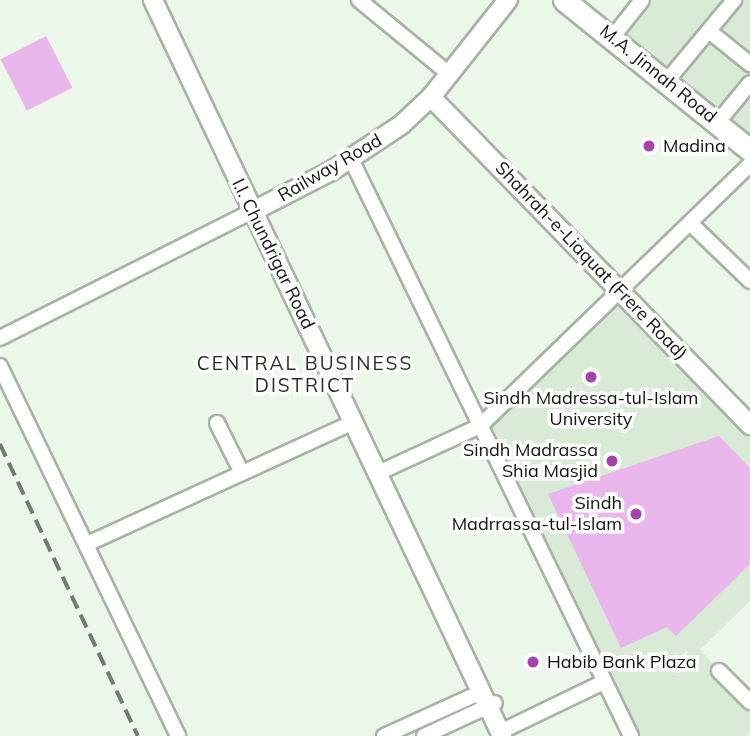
<!DOCTYPE html>
<html>
<head>
<meta charset="utf-8">
<style>
	body { margin:0 }
	#map { position:relative; width:750px; height:736px; overflow:hidden; background:#ebf7e9; font-family:Mulish,sans-serif }
	div>[style] { position:absolute }
	.built>* { inset:0; background:#d9ead7 }
	.green>* { inset:0; background:#eab7ec; transform-origin:0 0 }
	.roads { filter:drop-shadow(2px 0 #a8b3a6) drop-shadow(-2px 0 #a8b3a6) drop-shadow(0 2px #a8b3a6) drop-shadow(0 -2px #a8b3a6) }
	.minor>* { height:14px; margin:-7px; padding:0 7px; transform-origin:7px; border-radius:7px; background:#fff }
	.major>* { height:18px; margin:-9px; padding:0 9px; transform-origin:9px; border-radius:9px; background:#fff }
	.highway>* { height:21px; margin:-10.5px; padding:0 10.5px; transform-origin:10.5px; border-radius:10.5px; background:#fff }
	.rail>* { height:3.5px; margin-top:-1.75px; transform-origin:0; background:repeating-linear-gradient(90deg,#727a71 0 14px,transparent 0 21px) }
	.dots>* { width:19px; height:19px; translate:-50% -50%; box-sizing:border-box; border:4px solid #fff; border-radius:50% }
	span { translate:-50% -50%; white-space:nowrap; text-align:center; line-height:1.15; -webkit-text-stroke:7px #fff; paint-order:stroke }
	.street-label { font-size:18px; color:#0f130e }
	.poi-label { font-size:18px; color:#0f130e }
	.left { translate:0 -50%; text-align:left }
	.right { translate:-100% -50%; text-align:right }
	.neighbourhood-label { font-size:19px; color:#252e24; letter-spacing:2px }
</style>
</head>
<body>
<div id="map">
	<div class="built">
		<i style="clip-path:polygon(642px 0,750px 0,750px 150px,612px 38px)"></i>
		<i style="clip-path:polygon(621px 292px,750px 425px,750px 601px,700px 650px,750px 703px,750px 732px,745px 736px,632px 736px,480px 426px)"></i>
	</div>
	<div class="green">
		<i style="left:46px;top:36px;width:58px;height:51px;rotate:63deg"></i>
		<i style="clip-path:polygon(719px 436px,750px 468px,750px 564px,676px 636px,667px 627px,621px 648px,548px 494px)"></i>
	</div>
	<div class="roads">
		<div class="minor">
			<i style="left:359px;top:0;width:117px;rotate:39.4deg"></i>
			<i style="left:709px;top:31px;width:53px;rotate:38.8deg"></i>
			<i style="left:612px;top:38px;width:48px;rotate:-51.7deg"></i>
			<i style="left:666px;top:82px;width:107px;rotate:-50.3deg"></i>
			<i style="left:718px;top:122px;width:50px;rotate:-50.6deg"></i>
			<i style="left:351px;top:159px;width:641px;rotate:64.11deg"></i>
			<i style="left:691px;top:224px;width:82px;rotate:44deg"></i>
			<i style="left:0;top:338px;width:292px;rotate:-26.7deg"></i>
			<i style="left:0;top:366px;width:411px;rotate:64.3deg"></i>
			<i style="left:217px;top:423px;width:56px;rotate:63.4deg"></i>
			<i style="left:378px;top:473px;width:112px;rotate:-24.7deg"></i>
			<i style="left:480px;top:426px;width:376px;rotate:-44.1deg"></i>
			<i style="left:87px;top:544px;width:293px;rotate:-24.6deg"></i>
			<i style="left:719px;top:671px;width:44px;rotate:45deg"></i>
			<i style="left:500px;top:732px;width:115px;rotate:-25.7deg"></i>
			<i style="left:384px;top:736px;width:107px;rotate:-24.4deg"></i>
			<i style="left:424px;top:736px;width:78px;rotate:-24.9deg"></i>
		</div>
		<div class="major">
			<i style="left:153px;top:0;width:815px;rotate:64.63deg"></i>
			<i style="left:431px;top:97px;width:458px;rotate:45.8deg"></i>
			<i style="left:261px;top:207px;width:81px;rotate:-27.2deg"></i>
			<i style="left:333px;top:170px;width:82px;rotate:-33.5deg"></i>
			<i style="left:401px;top:125px;width:41px;rotate:-43deg"></i>
			<i style="left:431px;top:97px;width:124px;rotate:-51.6deg"></i>
		</div>
		<div class="highway">
			<i style="left:564px;top:0;width:239px;rotate:38.9deg"></i>
		</div>
	</div>
	<div class="rail">
		<i style="left:0;top:444px;width:323px;rotate:64.7deg"></i>
	</div>
	<div class="dots">
		<i style="left:649px;top:146px;background:#a444ab"></i>
		<i style="left:591px;top:377px;background:#a444ab"></i>
		<i style="left:612px;top:461px;background:#a444ab"></i>
		<i style="left:636px;top:514px;background:#a444ab"></i>
		<i style="left:533px;top:662px;background:#a444ab"></i>
	</div>
	<div class="street-label">
		<span style="left:658px;top:74px;rotate:39deg">M.A. Jinnah Road</span>
		<span style="left:330px;top:168px;rotate:-30deg">Railway Road</span>
		<span style="left:273px;top:254px;rotate:64deg">I.I. Chundrigar Road</span>
		<span style="left:591px;top:261px;rotate:46deg">Shahrah-e-Liaquat (Frere Road)</span>
	</div>
	<div class="poi-label">
		<span class="left" style="left:663px;top:146px">Madina</span>
		<span style="left:591px;top:409px">Sindh Madressa-tul-Islam<br>University</span>
		<span class="right" style="left:598px;top:461px">Sindh Madrassa<br>Shia Masjid</span>
		<span class="right" style="left:622px;top:514px">Sindh<br>Madrrassa-tul-Islam</span>
		<span class="left" style="left:547px;top:662px">Habib Bank Plaza</span>
	</div>
	<div class="neighbourhood-label">
		<span style="left:305px;top:375px">CENTRAL BUSINESS<br>DISTRICT</span>
	</div>
</div>
</body>
</html>
